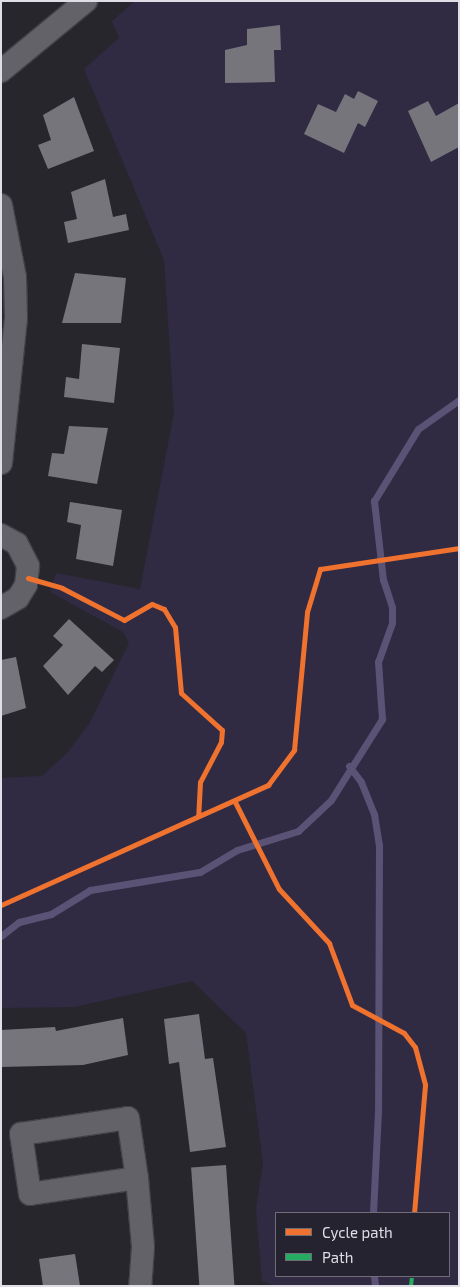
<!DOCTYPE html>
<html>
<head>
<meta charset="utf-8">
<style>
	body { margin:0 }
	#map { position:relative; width:460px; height:1287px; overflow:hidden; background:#27262d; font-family:"Exo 2",sans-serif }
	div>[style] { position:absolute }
	.green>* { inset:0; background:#312a43 }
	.stream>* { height:7px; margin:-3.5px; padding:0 3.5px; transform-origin:3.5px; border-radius:3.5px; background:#5b5375 }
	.building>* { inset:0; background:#76757c; transform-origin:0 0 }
	.roads { filter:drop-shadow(1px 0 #424147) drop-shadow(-1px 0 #424147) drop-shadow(0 1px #424147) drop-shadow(0 -1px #424147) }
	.street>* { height:22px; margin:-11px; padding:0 11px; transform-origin:11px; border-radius:11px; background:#636268 }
	.quiet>* { height:4px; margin-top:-2px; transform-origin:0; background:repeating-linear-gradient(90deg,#26ab63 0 8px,transparent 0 12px) }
	.cycleway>* { height:5px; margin:-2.5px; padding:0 2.5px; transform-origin:2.5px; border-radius:2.5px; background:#ef722f }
	span { translate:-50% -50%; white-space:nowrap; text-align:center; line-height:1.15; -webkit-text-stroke:5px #262330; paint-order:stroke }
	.frame { position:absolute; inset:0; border:2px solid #dfdde6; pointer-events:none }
	.legend { position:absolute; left:275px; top:1212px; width:175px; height:65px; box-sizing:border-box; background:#262330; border:1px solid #706d79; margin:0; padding:6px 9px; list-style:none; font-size:15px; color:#dfdde6 }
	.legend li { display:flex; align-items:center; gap:10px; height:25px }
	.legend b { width:25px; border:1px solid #706d79 }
</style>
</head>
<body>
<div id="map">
	<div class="green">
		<i style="clip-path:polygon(evenodd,135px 1px,459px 1px,459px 1286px,275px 1286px,262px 1281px,256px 1209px,263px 1163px,246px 1033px,192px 981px,74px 1007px,1px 1008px,1px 778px,42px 776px,68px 752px,89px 724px,129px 643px,123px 632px,50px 592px,56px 573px,140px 589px,174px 413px,164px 260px,84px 69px,119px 38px,112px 21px,135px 1px,276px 1213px,449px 1213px,449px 1276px,276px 1276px,276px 1213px)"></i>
	</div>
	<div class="stream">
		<i style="left:349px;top:766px;width:20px;rotate:53deg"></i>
		<i style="left:361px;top:782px;width:35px;rotate:68deg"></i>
		<i style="left:374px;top:814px;width:31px;rotate:81deg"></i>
		<i style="left:379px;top:845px;width:266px;rotate:90.2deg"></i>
		<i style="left:378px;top:1111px;width:102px;rotate:92.8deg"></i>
		<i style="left:1px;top:936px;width:23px;rotate:-38deg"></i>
		<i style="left:19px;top:922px;width:33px;rotate:-14deg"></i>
		<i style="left:51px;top:914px;width:46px;rotate:-31.6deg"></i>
		<i style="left:90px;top:890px;width:111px;rotate:-9.3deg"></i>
		<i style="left:200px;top:872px;width:43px;rotate:-30.7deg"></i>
		<i style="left:237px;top:850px;width:64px;rotate:-17.3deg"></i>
		<i style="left:298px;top:831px;width:45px;rotate:-43.2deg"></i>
		<i style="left:331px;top:800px;width:96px;rotate:-57.8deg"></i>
		<i style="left:382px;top:719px;width:57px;rotate:-94deg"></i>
		<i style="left:378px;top:662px;width:41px;rotate:-70.3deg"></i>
		<i style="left:392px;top:623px;width:16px;rotate:-90deg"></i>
		<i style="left:392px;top:607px;width:28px;rotate:-108deg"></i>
		<i style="left:383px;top:580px;width:80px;rotate:-96.5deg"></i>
		<i style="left:374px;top:501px;width:84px;rotate:-58.6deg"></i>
		<i style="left:418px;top:429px;width:50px;rotate:-35.3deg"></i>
		<i style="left:374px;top:1276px;width:10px;rotate:84deg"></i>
	</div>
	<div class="building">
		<i style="clip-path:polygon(280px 25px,281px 50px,274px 50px,275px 82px,225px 83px,225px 50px,247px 45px,247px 29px)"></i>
		<i style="clip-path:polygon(358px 91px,378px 101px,365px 127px,358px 123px,344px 153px,304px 134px,318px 104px,336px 112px,345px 94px,354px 99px)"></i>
		<i style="clip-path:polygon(74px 97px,94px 151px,48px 169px,38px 145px,51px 140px,43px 115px)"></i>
		<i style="clip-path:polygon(428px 101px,436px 116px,459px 103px,459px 147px,431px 162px,408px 111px)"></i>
		<i style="clip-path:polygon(105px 179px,113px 217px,126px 214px,129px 230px,68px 243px,64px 222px,77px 219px,71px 192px)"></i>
		<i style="clip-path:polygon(75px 273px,126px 278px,121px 323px,62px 323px)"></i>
		<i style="clip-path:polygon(82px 344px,120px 348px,114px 403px,64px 397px,66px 377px,79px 379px)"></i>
		<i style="clip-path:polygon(69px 426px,108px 428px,97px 484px,48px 476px,52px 453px,64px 454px)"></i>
		<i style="clip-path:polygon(70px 502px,122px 510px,113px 566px,76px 559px,81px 525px,67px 522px)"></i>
		<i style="clip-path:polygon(69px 619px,114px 660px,102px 672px,95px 666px,68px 695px,43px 666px,63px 645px,53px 636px)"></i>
		<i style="clip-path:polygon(16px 657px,26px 708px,1px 716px,1px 660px)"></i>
		<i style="clip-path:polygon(199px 1014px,205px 1059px,213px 1058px,226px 1147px,190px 1152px,179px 1062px,169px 1064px,164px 1019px)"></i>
		<i style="clip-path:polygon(123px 1018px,128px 1055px,83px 1065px,1px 1067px,1px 1030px,55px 1027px,56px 1031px)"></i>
		<i style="left:226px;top:1165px;width:121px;height:35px;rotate:86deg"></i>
		<i style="clip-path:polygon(75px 1254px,80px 1286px,43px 1286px,39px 1259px)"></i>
	</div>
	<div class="roads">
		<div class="street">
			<i style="left:1px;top:71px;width:110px;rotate:-39.5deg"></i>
			<i style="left:1px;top:205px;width:73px;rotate:79deg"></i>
			<i style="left:15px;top:277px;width:41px;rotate:88.6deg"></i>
			<i style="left:16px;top:318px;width:146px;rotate:95.9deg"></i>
			<i style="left:1px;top:535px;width:18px;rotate:29deg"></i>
			<i style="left:17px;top:544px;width:25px;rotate:63deg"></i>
			<i style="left:28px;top:566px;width:19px;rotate:96deg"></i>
			<i style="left:26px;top:585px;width:15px;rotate:122deg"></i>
			<i style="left:18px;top:598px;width:20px;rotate:150deg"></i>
			<i style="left:137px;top:1178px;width:108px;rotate:171.5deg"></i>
			<i style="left:30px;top:1194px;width:61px;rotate:-98.5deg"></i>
			<i style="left:21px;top:1134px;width:108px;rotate:-8.5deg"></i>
			<i style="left:128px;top:1118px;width:61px;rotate:81.5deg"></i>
			<i style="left:137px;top:1178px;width:69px;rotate:85deg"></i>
			<i style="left:143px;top:1247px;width:39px;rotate:94deg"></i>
		</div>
	</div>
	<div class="quiet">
		<i style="left:411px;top:1286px;width:10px;rotate:-84deg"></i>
	</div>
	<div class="cycleway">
		<i style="left:28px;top:578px;width:35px;rotate:16deg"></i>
		<i style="left:62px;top:588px;width:70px;rotate:27.3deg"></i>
		<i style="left:124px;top:620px;width:32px;rotate:-30deg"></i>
		<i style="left:152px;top:604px;width:13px;rotate:23deg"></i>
		<i style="left:164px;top:609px;width:21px;rotate:59deg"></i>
		<i style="left:175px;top:627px;width:66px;rotate:84.8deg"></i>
		<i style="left:181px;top:693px;width:55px;rotate:42.1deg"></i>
		<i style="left:222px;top:730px;width:12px;rotate:95deg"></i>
		<i style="left:221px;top:742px;width:45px;rotate:117.7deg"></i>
		<i style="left:200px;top:782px;width:33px;rotate:93deg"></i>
		<i style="left:235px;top:802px;width:97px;rotate:63.2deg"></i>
		<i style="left:279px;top:889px;width:74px;rotate:47.2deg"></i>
		<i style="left:329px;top:943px;width:66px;rotate:69.6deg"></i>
		<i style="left:352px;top:1005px;width:59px;rotate:28.3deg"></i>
		<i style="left:404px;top:1033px;width:18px;rotate:52deg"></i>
		<i style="left:415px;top:1047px;width:39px;rotate:75deg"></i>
		<i style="left:425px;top:1085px;width:128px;rotate:94.9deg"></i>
		<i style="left:1px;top:905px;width:293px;rotate:-24.2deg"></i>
		<i style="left:268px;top:785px;width:44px;rotate:-53.4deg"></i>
		<i style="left:294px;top:750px;width:139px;rotate:-84.6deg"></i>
		<i style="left:307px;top:612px;width:45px;rotate:-73.2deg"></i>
		<i style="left:320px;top:569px;width:141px;rotate:-8.6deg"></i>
	</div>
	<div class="frame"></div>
	<ul class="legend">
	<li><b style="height:6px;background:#ef722f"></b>Cycle path</li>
	<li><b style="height:6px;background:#26ab63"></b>Path</li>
	</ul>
</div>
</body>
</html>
